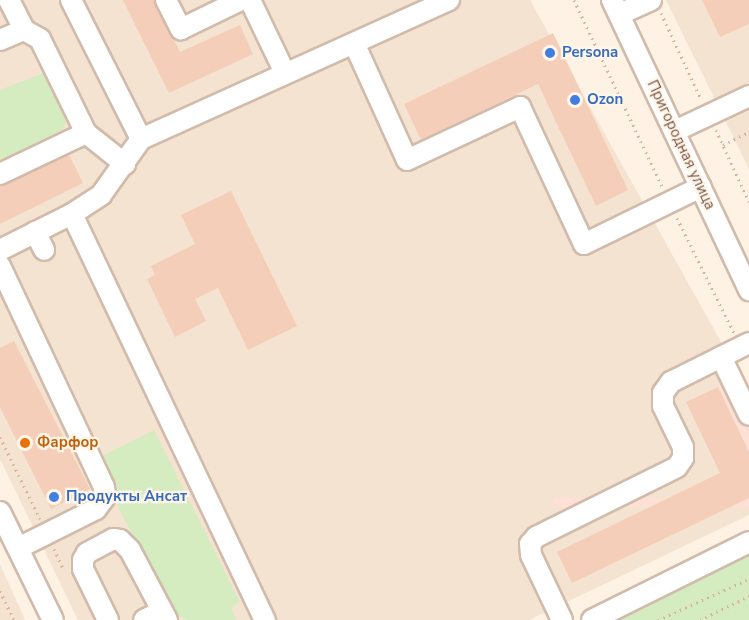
<!DOCTYPE html>
<html>
<head>
<meta charset="utf-8">
<style>
	body { margin:0 }
	#map { position:relative; width:749px; height:620px; overflow:hidden; background:#fdf2e3; font-family:"Nunito Sans",sans-serif }
	div>[style] { position:absolute }
	.residential>* { inset:0; background:#f5e3d1 }
	.commercial>* { inset:0; background:#fee0d6; transform-origin:0 0 }
	.green>* { inset:0; background:#d4ecc0 }
	.building>* { inset:0; background:#f4ceb9 }
	.path>* { height:3px; margin-top:-1.5px; transform-origin:0; background:repeating-linear-gradient(90deg,#d9b19c 0 1.5px,transparent 0 6px) }
	.roads { filter:drop-shadow(2px 0 #d1bbab) drop-shadow(-2px 0 #d1bbab) drop-shadow(0 2px #d1bbab) drop-shadow(0 -2px #d1bbab) }
	.minor>* { height:20px; margin:-10px; padding:0 10px; transform-origin:10px; border-radius:10px; background:#fff }
	.dots>* { width:16px; height:16px; translate:-50% -50%; box-sizing:border-box; border:3px solid #fff6ea; border-radius:50% }
	span { translate:-50% -50%; white-space:nowrap; text-align:center; line-height:1.15; -webkit-text-stroke:4.5px #fff6ea; paint-order:stroke }
	.shop-label { font-size:15px; color:#366cbe; font-weight:700 }
	.left { translate:0 -50%; text-align:left }
	.street-label { font-size:15px; color:#775647 }
	.food-label { font-size:15px; color:#c56008; font-weight:700 }
</style>
</head>
<body>
<div id="map">
	<div class="residential">
		<i style="clip-path:polygon(0 0,530px 0,749px 392px,749px 515px,529px 620px,78px 620px,0 459px)"></i>
		<i style="clip-path:polygon(666px 0,749px 0,749px 169px)"></i>
		<i style="clip-path:polygon(0 564px,25px 620px,0 620px)"></i>
	</div>
	<div class="commercial">
		<i style="clip-path:polygon(724px 384px,749px 434px,749px 452px,718px 387px)"></i>
		<i style="left:749px;top:498px;width:9px;height:196px;rotate:90deg"></i>
	</div>
	<div class="green">
		<i style="clip-path:polygon(43px 73px,67px 121px,62px 130px,0 160px,0 90px)"></i>
		<i style="clip-path:polygon(154px 430px,240px 602px,231px 607px,237px 620px,188px 620px,171px 613px,95px 460px)"></i>
		<i style="clip-path:polygon(749px 552px,749px 620px,605px 620px)"></i>
	</div>
	<div class="building">
		<i style="clip-path:polygon(123px 0,154px 0,180px 52px,240px 25px,253px 54px,169px 93px)"></i>
		<i style="clip-path:polygon(702px 0,749px 0,749px 24px,720px 37px)"></i>
		<i style="clip-path:polygon(553px 33px,628px 190px,596px 206px,538px 84px,421px 140px,404px 104px)"></i>
		<i style="clip-path:polygon(69px 155px,83px 183px,0 224px,0 186px)"></i>
		<i style="clip-path:polygon(231px 191px,297px 326px,248px 350px,218px 288px,195px 299px,206px 321px,175px 337px,147px 279px,155px 275px,151px 266px,195px 244px,181px 215px)"></i>
		<i style="clip-path:polygon(14px 341px,90px 489px,51px 509px,0 407px,0 348px)"></i>
		<i style="clip-path:polygon(718px 387px,749px 452px,749px 498px,572px 583px,557px 552px,720px 473px,686px 402px)"></i>
	</div>
	<div class="path">
		<i style="left:574px;top:0;width:208px;rotate:64.7deg"></i>
		<i style="left:661px;top:13px;width:95px;rotate:65.1deg"></i>
		<i style="left:716px;top:130px;width:79px;rotate:65.4deg"></i>
		<i style="left:723px;top:145px;width:29px;rotate:-27deg"></i>
		<i style="left:677px;top:218px;width:128px;rotate:63.6deg"></i>
		<i style="left:0;top:437px;width:91px;rotate:64deg"></i>
		<i style="left:54px;top:549px;width:23px;rotate:65deg"></i>
		<i style="left:0;top:591px;width:32px;rotate:64deg"></i>
		<i style="left:658px;top:620px;width:100px;rotate:-24.3deg"></i>
		<i style="left:700px;top:620px;width:55px;rotate:-26.1deg"></i>
	</div>
	<div class="roads">
		<div class="minor">
			<i style="left:9px;top:0;width:34px;rotate:63deg"></i>
			<i style="left:71px;top:0;width:156px;rotate:63.3deg"></i>
			<i style="left:166px;top:0;width:33px;rotate:63deg"></i>
			<i style="left:181px;top:29px;width:67px;rotate:-25.8deg"></i>
			<i style="left:250px;top:0;width:81px;rotate:64.4deg"></i>
			<i style="left:612px;top:0;width:321px;rotate:64.7deg"></i>
			<i style="left:620px;top:14px;width:34px;rotate:-24deg"></i>
			<i style="left:0;top:40px;width:26px;rotate:-23deg"></i>
			<i style="left:24px;top:30px;width:18px;rotate:29deg"></i>
			<i style="left:40px;top:39px;width:105px;rotate:63.9deg"></i>
			<i style="left:86px;top:133px;width:50px;rotate:38.5deg"></i>
			<i style="left:354px;top:43px;width:128px;rotate:65.6deg"></i>
			<i style="left:407px;top:160px;width:125px;rotate:-25.1deg"></i>
			<i style="left:520px;top:107px;width:151px;rotate:65deg"></i>
			<i style="left:584px;top:244px;width:130px;rotate:-26deg"></i>
			<i style="left:675px;top:131px;width:82px;rotate:-25.3deg"></i>
			<i style="left:0;top:174px;width:95px;rotate:-25.5deg"></i>
			<i style="left:72px;top:214px;width:450px;rotate:64.6deg"></i>
			<i style="left:35px;top:232px;width:20px;rotate:63deg"></i>
			<i style="left:0;top:250px;width:80px;rotate:-26.6deg"></i>
			<i style="left:72px;top:214px;width:35px;rotate:-33deg"></i>
			<i style="left:101px;top:195px;width:69px;rotate:-54.5deg"></i>
			<i style="left:141px;top:139px;width:338px;rotate:-24.3deg"></i>
			<i style="left:0;top:266px;width:244px;rotate:64.8deg"></i>
			<i style="left:104px;top:487px;width:10px;rotate:84deg"></i>
			<i style="left:105px;top:497px;width:15px;rotate:127deg"></i>
			<i style="left:96px;top:509px;width:87px;rotate:153.4deg"></i>
			<i style="left:721px;top:357px;width:64px;rotate:64.2deg"></i>
			<i style="left:0;top:512px;width:120px;rotate:63.9deg"></i>
			<i style="left:108px;top:620px;width:57px;rotate:-116.1deg"></i>
			<i style="left:83px;top:569px;width:9px;rotate:-90deg"></i>
			<i style="left:83px;top:560px;width:8px;rotate:-60deg"></i>
			<i style="left:87px;top:553px;width:30px;rotate:-28deg"></i>
			<i style="left:113px;top:539px;width:7px;rotate:8deg"></i>
			<i style="left:120px;top:540px;width:14px;rotate:45deg"></i>
			<i style="left:130px;top:550px;width:79px;rotate:62.1deg"></i>
			<i style="left:144px;top:620px;width:20px;rotate:-27deg"></i>
			<i style="left:562px;top:620px;width:72px;rotate:-115.5deg"></i>
			<i style="left:531px;top:555px;width:11px;rotate:-95deg"></i>
			<i style="left:530px;top:544px;width:9px;rotate:-49deg"></i>
			<i style="left:536px;top:537px;width:157px;rotate:-26.4deg"></i>
			<i style="left:677px;top:467px;width:11px;rotate:-56deg"></i>
			<i style="left:683px;top:458px;width:11px;rotate:-90deg"></i>
			<i style="left:683px;top:447px;width:46px;rotate:-116deg"></i>
			<i style="left:663px;top:406px;width:13px;rotate:-90deg"></i>
			<i style="left:663px;top:393px;width:14px;rotate:-54deg"></i>
			<i style="left:671px;top:382px;width:87px;rotate:-26.6deg"></i>
			<i style="left:592px;top:620px;width:175px;rotate:-26.4deg"></i>
		</div>
	</div>
	<div class="dots">
		<i style="left:550px;top:53px;background:#3f7fe0"></i>
		<i style="left:575px;top:100px;background:#3f7fe0"></i>
		<i style="left:25px;top:443px;background:#e8710a"></i>
		<i style="left:54px;top:497px;background:#3f7fe0"></i>
	</div>
	<div class="shop-label">
		<span class="left" style="left:562px;top:53px">Persona</span>
		<span class="left" style="left:587px;top:100px">Ozon</span>
		<span class="left" style="left:66px;top:497px">Продукты Ансат</span>
	</div>
	<div class="street-label">
		<span style="left:681px;top:145px;rotate:65deg">Пригородная улица</span>
	</div>
	<div class="food-label">
		<span class="left" style="left:37px;top:443px">Фарфор</span>
	</div>
</div>
</body>
</html>
